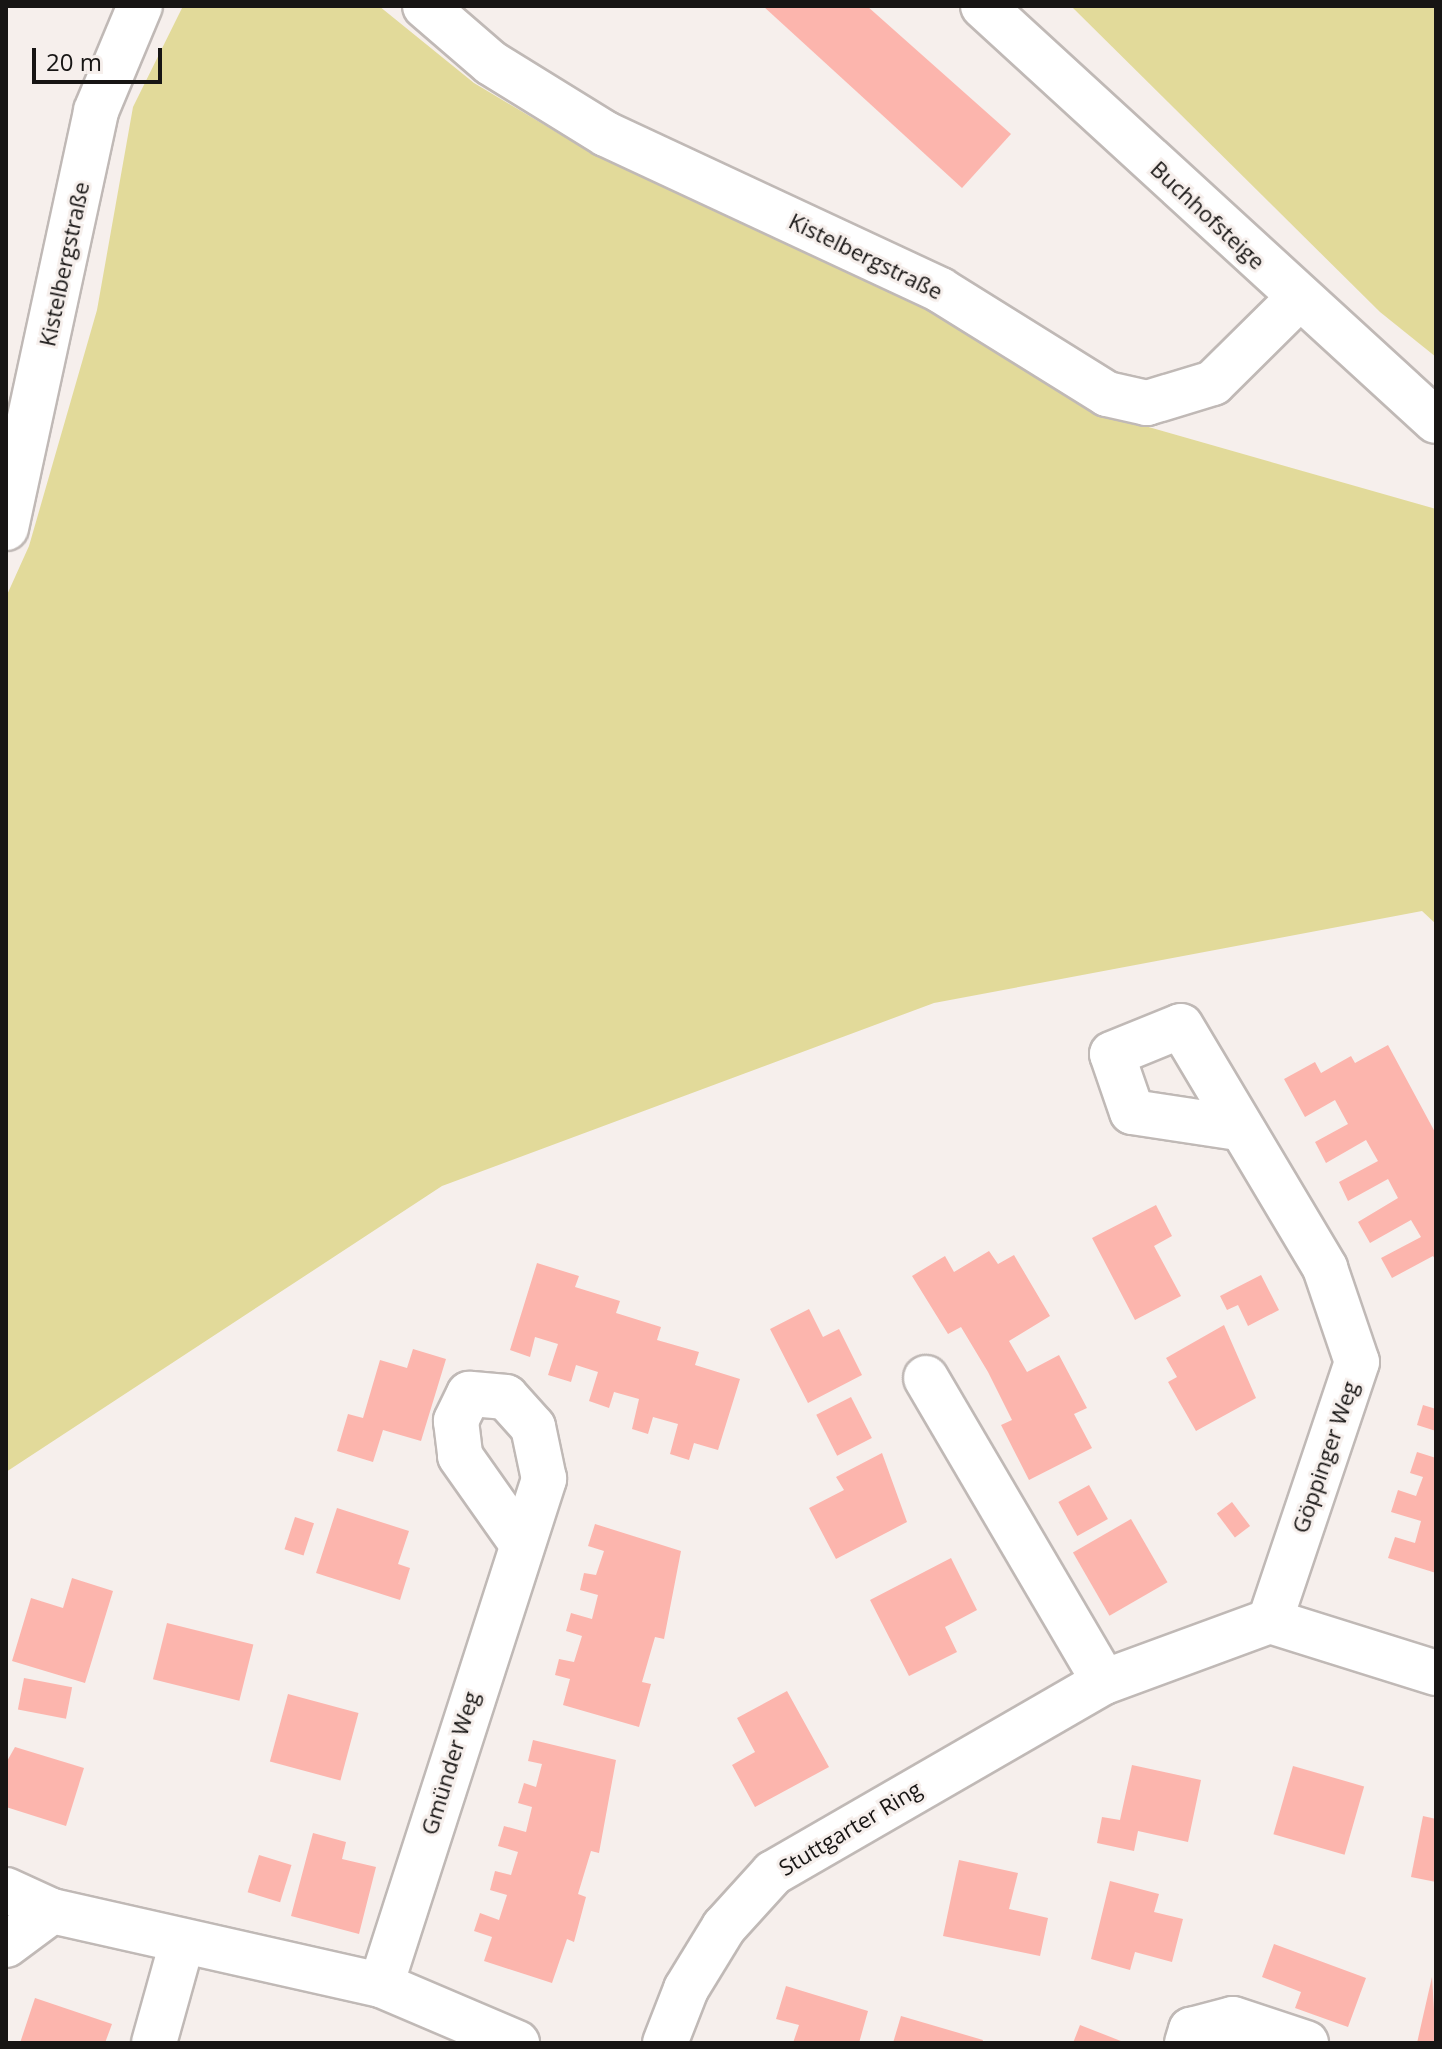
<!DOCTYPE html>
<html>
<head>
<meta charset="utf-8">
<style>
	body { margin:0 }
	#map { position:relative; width:1442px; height:2049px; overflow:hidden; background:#f6efec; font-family:"Open Sans",sans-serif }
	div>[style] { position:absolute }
	.green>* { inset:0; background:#e2da9a }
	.building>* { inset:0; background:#fcb5ad; transform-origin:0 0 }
	.roads { filter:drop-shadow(2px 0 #c0b9b6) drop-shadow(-2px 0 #c0b9b6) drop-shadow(0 2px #c0b9b6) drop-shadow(0 -2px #c0b9b6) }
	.minor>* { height:44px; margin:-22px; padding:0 22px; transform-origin:22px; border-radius:22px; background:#fff }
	span { translate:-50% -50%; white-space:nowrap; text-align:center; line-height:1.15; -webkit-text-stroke:6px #f6efec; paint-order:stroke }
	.street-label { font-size:22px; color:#171514 }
	.frame { position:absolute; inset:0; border:8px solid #171514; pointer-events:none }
	.scale { position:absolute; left:32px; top:48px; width:130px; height:36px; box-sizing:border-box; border:4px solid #171514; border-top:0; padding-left:10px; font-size:24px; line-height:28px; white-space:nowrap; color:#171514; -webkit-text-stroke:6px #f6efec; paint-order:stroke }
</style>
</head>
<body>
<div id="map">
	<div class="green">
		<i style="clip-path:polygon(183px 6px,379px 6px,474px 83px,590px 152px,940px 310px,1103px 414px,1436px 509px,1436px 924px,1422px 911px,934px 1003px,442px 1186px,6px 1472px,6px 597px,29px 546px,97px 310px,133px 107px)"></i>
		<i style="clip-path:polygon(1071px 6px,1436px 6px,1436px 357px,1380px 312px)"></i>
	</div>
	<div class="building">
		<i style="clip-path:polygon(763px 6px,867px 6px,1011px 134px,962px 188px)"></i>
		<i style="clip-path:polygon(1388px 1045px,1436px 1134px,1436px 1261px,1433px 1256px,1392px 1278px,1381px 1258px,1421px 1237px,1411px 1220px,1370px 1243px,1358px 1222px,1398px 1198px,1388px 1179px,1348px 1201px,1339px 1182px,1378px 1161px,1366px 1140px,1326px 1163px,1315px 1142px,1348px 1124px,1335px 1100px,1305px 1117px,1284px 1079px,1315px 1062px,1321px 1073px,1351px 1056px,1355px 1063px)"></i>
		<i style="clip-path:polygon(1156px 1205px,1172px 1236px,1154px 1246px,1181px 1296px,1135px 1320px,1092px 1238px)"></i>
		<i style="clip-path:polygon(989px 1251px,998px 1264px,1014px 1255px,1050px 1316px,1009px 1341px,1027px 1372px,1059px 1355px,1087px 1408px,1074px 1414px,1092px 1448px,1029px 1480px,1001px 1425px,1012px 1420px,988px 1372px,961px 1327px,948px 1334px,912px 1276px,945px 1256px,954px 1272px)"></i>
		<i style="clip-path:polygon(537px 1263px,579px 1276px,575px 1287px,620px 1301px,616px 1313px,661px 1327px,657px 1340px,699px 1352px,695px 1365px,740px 1379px,718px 1450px,694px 1443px,689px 1460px,670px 1454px,678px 1424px,653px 1417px,648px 1434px,632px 1429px,639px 1399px,614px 1392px,609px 1408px,589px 1401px,598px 1372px,576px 1365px,571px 1382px,548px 1375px,558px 1344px,535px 1337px,530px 1357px,510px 1350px)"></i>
		<i style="clip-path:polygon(1261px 1275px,1279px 1310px,1248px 1326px,1238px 1305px,1227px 1310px,1220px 1296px)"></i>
		<i style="clip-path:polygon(809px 1309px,823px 1337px,839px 1329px,862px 1375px,808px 1403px,770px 1329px)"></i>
		<i style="clip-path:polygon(1224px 1325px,1256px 1398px,1196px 1431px,1168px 1382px,1177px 1377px,1166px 1358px)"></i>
		<i style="clip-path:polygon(413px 1349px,446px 1359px,421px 1441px,383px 1430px,373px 1462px,337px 1451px,348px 1414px,363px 1418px,380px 1360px,407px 1368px)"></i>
		<i style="left:851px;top:1397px;width:46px;height:39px;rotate:63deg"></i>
		<i style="clip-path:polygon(1423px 1405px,1436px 1409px,1436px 1431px,1417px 1425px)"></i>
		<i style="clip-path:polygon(1417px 1452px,1436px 1458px,1436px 1573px,1388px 1558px,1395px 1537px,1415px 1543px,1421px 1521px,1391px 1512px,1398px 1490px,1416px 1496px,1423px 1477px,1410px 1473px)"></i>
		<i style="clip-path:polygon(882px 1453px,907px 1522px,836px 1559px,809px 1508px,844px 1490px,836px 1477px)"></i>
		<i style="left:1089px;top:1485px;width:39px;height:35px;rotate:61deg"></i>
		<i style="left:1232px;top:1502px;width:30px;height:19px;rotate:53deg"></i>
		<i style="clip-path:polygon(337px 1508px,409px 1531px,398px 1564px,410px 1568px,400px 1600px,316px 1573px)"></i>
		<i style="left:295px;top:1517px;width:20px;height:34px;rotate:18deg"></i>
		<i style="left:1131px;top:1519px;width:73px;height:67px;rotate:60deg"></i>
		<i style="clip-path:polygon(595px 1524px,681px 1551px,664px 1639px,655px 1637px,642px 1682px,651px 1684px,639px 1727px,563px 1705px,570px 1679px,555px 1675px,559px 1659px,574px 1662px,582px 1636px,566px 1631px,571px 1613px,592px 1619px,598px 1595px,580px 1590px,584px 1573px,596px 1575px,604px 1551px,588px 1546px)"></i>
		<i style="clip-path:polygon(951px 1558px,977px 1610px,945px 1627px,957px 1652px,909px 1676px,870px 1600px)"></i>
		<i style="clip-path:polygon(72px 1578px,113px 1591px,85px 1683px,12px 1661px,31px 1598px,63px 1608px)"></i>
		<i style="left:167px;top:1623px;width:89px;height:58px;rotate:14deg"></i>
		<i style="left:24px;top:1678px;width:49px;height:32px;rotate:11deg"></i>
		<i style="clip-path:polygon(787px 1691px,829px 1767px,755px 1807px,732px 1765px,755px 1752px,737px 1718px)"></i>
		<i style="left:288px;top:1694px;width:73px;height:70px;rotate:15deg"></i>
		<i style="clip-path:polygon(533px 1740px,616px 1760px,599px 1853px,591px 1851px,578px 1894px,586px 1897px,574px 1942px,567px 1939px,552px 1983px,484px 1961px,492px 1937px,474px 1931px,480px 1913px,499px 1920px,507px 1895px,490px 1890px,495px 1871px,511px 1875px,518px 1852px,498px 1846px,504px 1826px,526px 1832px,532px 1807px,518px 1803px,524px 1783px,536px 1787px,542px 1764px,528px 1761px)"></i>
		<i style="clip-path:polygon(15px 1747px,84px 1768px,66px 1826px,6px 1807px,6px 1763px)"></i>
		<i style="clip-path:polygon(1132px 1765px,1201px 1780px,1188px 1842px,1138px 1831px,1134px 1851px,1097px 1843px,1102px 1817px,1120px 1820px)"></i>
		<i style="left:1293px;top:1766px;width:74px;height:71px;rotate:16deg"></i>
		<i style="clip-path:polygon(1423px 1816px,1436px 1819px,1436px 1882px,1411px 1877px)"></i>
		<i style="clip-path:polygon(313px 1833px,346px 1842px,342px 1859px,376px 1867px,359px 1934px,291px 1916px)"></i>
		<i style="left:259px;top:1855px;width:34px;height:39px;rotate:17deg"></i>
		<i style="clip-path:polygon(959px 1860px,1018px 1873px,1009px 1909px,1048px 1918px,1040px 1956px,943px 1936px)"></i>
		<i style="clip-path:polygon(1110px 1881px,1159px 1894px,1154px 1912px,1183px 1919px,1172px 1962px,1135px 1952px,1130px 1970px,1091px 1959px)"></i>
		<i style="clip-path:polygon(1274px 1944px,1366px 1978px,1348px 2027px,1295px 2008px,1301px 1992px,1262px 1977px)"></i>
		<i style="clip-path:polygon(1432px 1977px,1436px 2043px,1417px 2043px)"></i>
		<i style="clip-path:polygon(786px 1986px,868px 2011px,859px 2043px,793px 2043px,799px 2025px,776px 2019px)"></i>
		<i style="clip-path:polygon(35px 1998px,112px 2024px,105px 2043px,20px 2043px)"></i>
		<i style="clip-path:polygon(901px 2016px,983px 2040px,982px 2043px,893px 2043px)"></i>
		<i style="clip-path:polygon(1080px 2025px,1126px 2043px,1073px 2043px)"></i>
	</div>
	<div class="roads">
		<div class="minor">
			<i style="left:425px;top:6px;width:87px;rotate:40.8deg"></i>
			<i style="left:491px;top:63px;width:135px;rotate:31.7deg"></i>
			<i style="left:606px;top:134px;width:369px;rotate:25deg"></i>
			<i style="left:940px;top:290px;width:197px;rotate:31.9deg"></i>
			<i style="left:1107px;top:394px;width:41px;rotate:12.7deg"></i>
			<i style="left:1147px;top:403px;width:69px;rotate:-16.9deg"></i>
			<i style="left:1213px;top:383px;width:121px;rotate:-44.7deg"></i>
			<i style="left:983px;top:6px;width:614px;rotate:42.49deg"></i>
			<i style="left:6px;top:528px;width:427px;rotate:-77.8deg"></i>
			<i style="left:96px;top:111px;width:114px;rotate:-67.3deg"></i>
			<i style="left:1238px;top:1128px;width:107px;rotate:-171.4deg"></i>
			<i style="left:1132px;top:1112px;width:61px;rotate:-109deg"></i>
			<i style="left:1112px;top:1054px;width:74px;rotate:-22.1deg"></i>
			<i style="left:1181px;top:1026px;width:282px;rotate:59.2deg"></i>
			<i style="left:1325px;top:1268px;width:99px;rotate:71.2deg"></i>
			<i style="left:1357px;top:1362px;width:273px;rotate:108.6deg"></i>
			<i style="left:926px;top:1378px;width:352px;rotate:59.6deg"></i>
			<i style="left:6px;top:1890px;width:51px;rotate:24.5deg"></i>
			<i style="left:52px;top:1911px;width:337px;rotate:12.7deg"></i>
			<i style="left:381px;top:1985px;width:148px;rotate:23.1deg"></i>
			<i style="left:6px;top:1945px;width:57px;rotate:-36.5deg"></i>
			<i style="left:381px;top:1985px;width:532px;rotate:-72.14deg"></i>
			<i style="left:544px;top:1479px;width:53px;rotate:-101.9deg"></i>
			<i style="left:533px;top:1427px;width:40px;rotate:-132deg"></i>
			<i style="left:506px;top:1397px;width:37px;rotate:-175deg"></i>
			<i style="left:469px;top:1394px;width:30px;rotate:116deg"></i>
			<i style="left:456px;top:1421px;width:35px;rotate:83deg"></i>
			<i style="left:460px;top:1456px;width:104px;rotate:54.8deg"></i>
			<i style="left:154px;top:2043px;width:104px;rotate:-74.4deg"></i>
			<i style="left:665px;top:2043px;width:58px;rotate:-68.7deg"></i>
			<i style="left:686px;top:1989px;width:73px;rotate:-58.5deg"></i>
			<i style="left:724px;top:1927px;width:73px;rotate:-47.8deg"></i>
			<i style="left:773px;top:1873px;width:382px;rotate:-30deg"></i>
			<i style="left:1104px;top:1682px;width:177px;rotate:-20.2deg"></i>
			<i style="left:1270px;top:1621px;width:174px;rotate:17.4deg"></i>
			<i style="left:1187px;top:2043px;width:14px;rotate:-73deg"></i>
			<i style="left:1191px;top:2030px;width:43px;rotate:-14.7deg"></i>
			<i style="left:1233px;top:2019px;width:77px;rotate:18.2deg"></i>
		</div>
	</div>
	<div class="street-label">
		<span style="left:1208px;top:215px;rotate:43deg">Buchhofsteige</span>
		<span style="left:866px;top:256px;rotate:26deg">Kistelbergstraße</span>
		<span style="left:64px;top:264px;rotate:-78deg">Kistelbergstraße</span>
		<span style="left:1325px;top:1457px;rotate:-71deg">Göppinger Weg</span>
		<span style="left:450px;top:1763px;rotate:-73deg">Gmünder Weg</span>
		<span style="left:850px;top:1828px;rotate:-31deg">Stuttgarter Ring</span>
	</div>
	<div class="frame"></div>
	<div class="scale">20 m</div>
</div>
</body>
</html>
